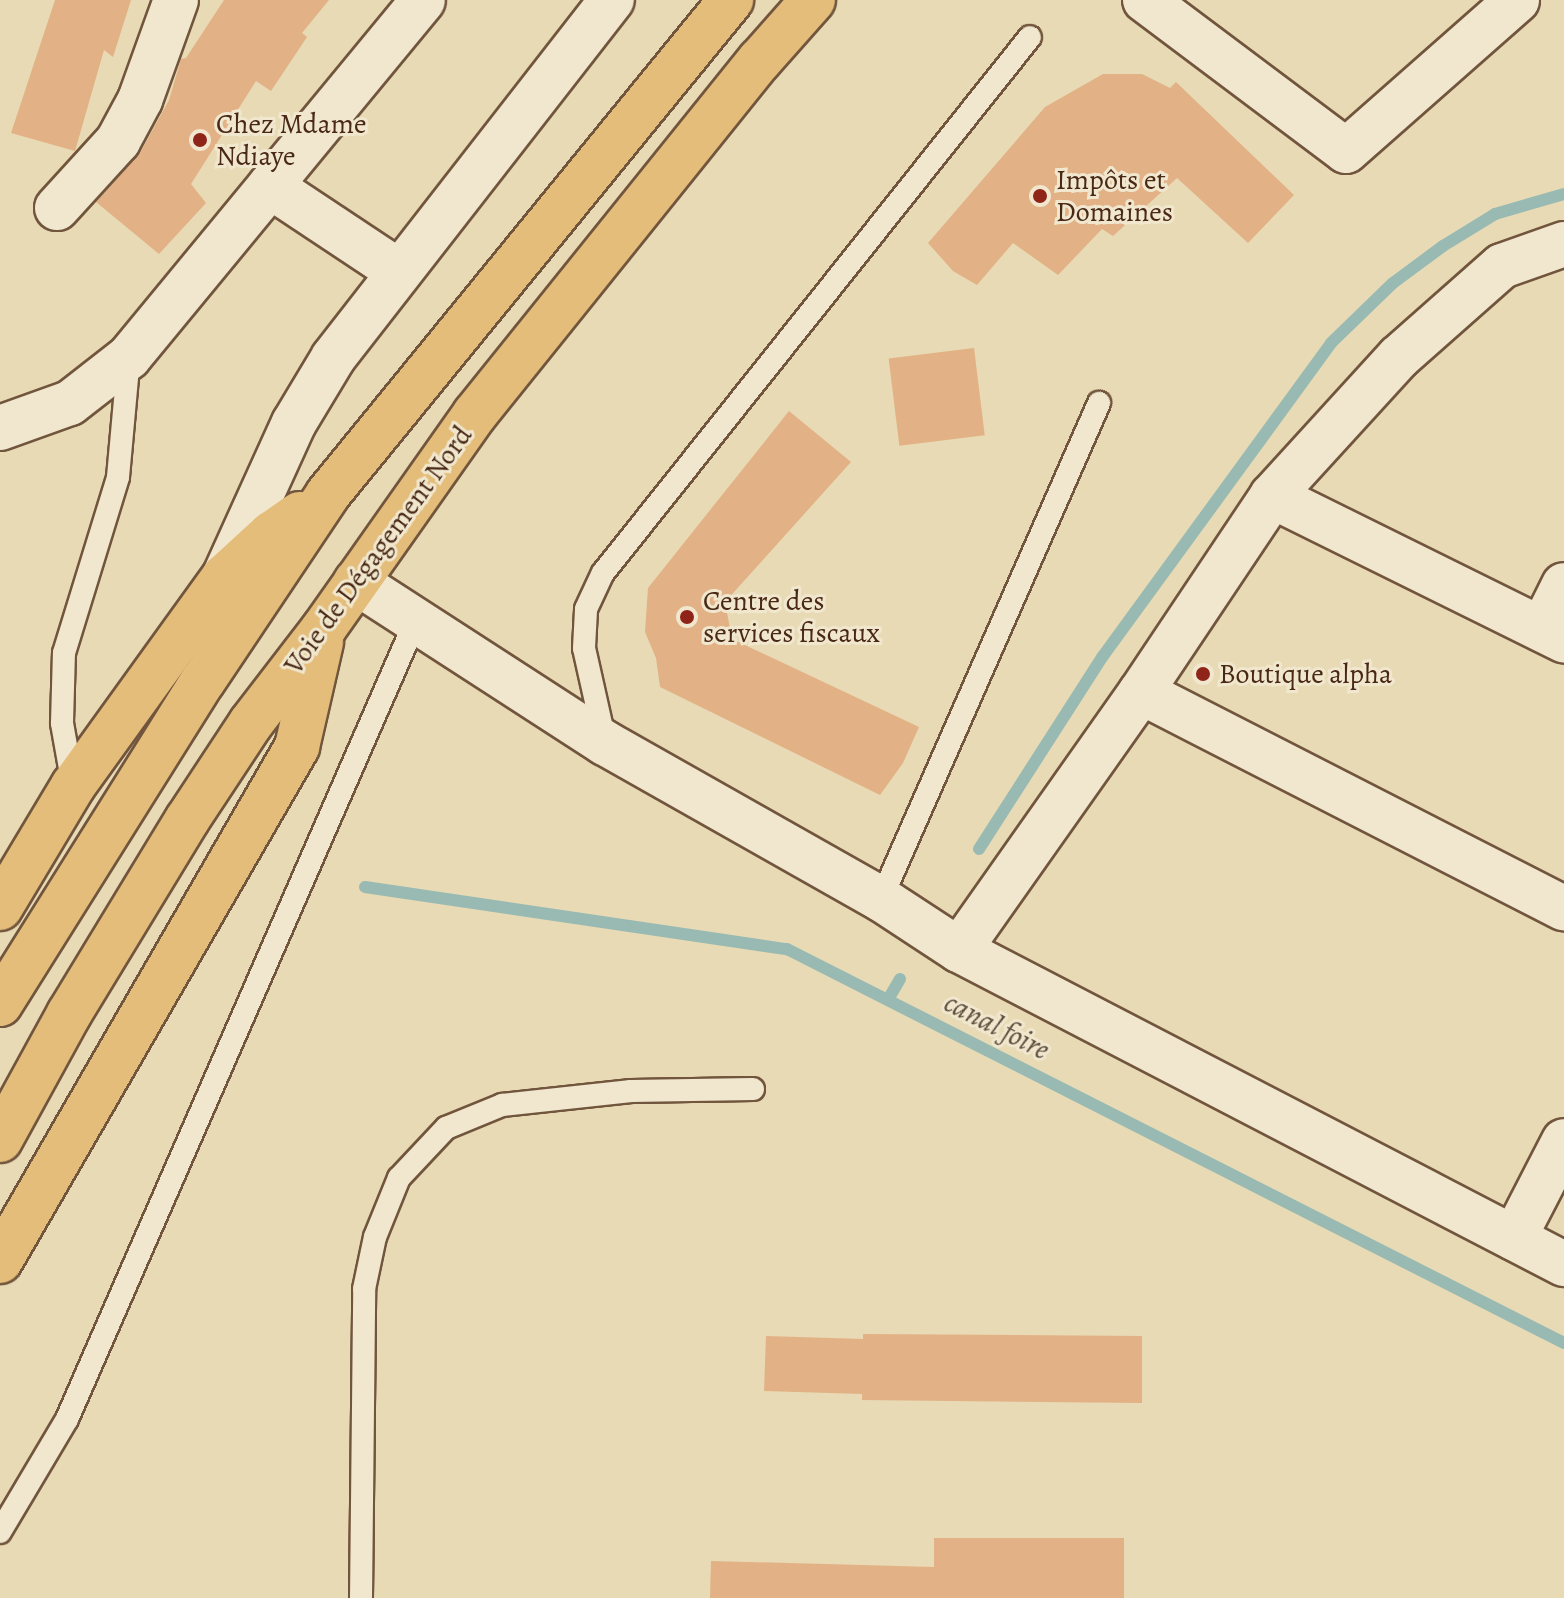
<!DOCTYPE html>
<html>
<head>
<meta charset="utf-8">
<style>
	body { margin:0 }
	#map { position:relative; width:1564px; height:1598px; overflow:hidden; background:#e8dab4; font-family:Alegreya,serif }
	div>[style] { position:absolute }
	.stream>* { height:12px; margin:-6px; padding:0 6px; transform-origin:6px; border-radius:6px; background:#98bab3 }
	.building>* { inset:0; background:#e2b186; transform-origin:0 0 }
	.roads { filter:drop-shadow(2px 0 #71553d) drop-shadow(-2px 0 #71553d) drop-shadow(0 2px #71553d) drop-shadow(0 -2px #71553d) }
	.service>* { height:22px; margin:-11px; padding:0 11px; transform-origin:11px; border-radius:11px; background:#f0e7ce }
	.minor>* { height:44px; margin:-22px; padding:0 22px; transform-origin:22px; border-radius:22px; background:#f0e7ce }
	.trunk>* { height:44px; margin:-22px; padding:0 22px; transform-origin:22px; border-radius:22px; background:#e4bd7a }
	.dots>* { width:22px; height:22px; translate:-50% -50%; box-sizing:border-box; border:4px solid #f0e7ce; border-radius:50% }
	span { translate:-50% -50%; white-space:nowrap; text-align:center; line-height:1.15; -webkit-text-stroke:6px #f0e7ce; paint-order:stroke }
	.poi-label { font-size:28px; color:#492915 }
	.left { translate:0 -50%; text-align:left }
	.street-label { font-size:28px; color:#492915 }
	.water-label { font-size:30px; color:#5d4d3c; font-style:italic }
</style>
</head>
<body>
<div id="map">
	<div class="stream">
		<i style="left:979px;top:849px;width:229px;rotate:-57.3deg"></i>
		<i style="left:1103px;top:656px;width:387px;rotate:-53.9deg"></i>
		<i style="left:1331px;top:343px;width:86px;rotate:-44.1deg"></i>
		<i style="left:1393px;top:283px;width:62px;rotate:-36.5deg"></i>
		<i style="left:1443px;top:246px;width:61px;rotate:-31.6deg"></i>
		<i style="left:1495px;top:214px;width:72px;rotate:-16.2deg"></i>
		<i style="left:365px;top:887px;width:427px;rotate:8.4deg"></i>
		<i style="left:787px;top:949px;width:871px;rotate:26.89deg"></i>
		<i style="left:889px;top:998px;width:22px;rotate:-60deg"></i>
	</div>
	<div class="building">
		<i style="clip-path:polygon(55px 0,131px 0,113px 57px,104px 50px,75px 151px,11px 133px)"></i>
		<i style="clip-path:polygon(224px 0,329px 0,302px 33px,307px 37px,271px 91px,256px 81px,191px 184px,206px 203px,159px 254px,96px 202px,140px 153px,169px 100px,181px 59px,186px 58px)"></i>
		<i style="clip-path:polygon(1103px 74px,1142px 74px,1170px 88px,1176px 82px,1294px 195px,1248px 243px,1177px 178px,1113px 236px,1102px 229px,1058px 275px,1013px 243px,977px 285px,953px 271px,928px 243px,1045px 107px)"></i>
		<i style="left:974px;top:348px;width:88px;height:86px;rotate:83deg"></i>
		<i style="clip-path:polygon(789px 411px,851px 462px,725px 602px,732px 639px,919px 727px,903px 763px,880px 795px,660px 687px,656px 658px,645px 632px,648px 588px)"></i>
		<i style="clip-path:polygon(863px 1334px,1142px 1336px,1142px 1403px,862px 1400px,862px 1394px,764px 1391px,766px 1336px,863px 1339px)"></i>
		<i style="clip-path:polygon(934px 1538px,1124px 1538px,1124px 1598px,710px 1598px,711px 1561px,934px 1567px)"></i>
	</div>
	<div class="roads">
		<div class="service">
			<i style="left:605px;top:742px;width:96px;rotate:-102.6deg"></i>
			<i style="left:584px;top:648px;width:39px;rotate:-87deg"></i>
			<i style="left:586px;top:609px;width:40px;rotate:-65deg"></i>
			<i style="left:603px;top:573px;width:685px;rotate:-51.46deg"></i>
			<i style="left:73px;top:785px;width:63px;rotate:-100.1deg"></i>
			<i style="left:62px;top:723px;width:70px;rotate:-88.4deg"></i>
			<i style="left:64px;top:653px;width:184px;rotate:-72.9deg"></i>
			<i style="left:118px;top:477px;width:121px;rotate:-84.8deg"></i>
			<i style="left:881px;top:899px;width:542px;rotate:-66.27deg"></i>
			<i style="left:0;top:1532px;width:131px;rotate:-59.3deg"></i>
			<i style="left:67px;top:1419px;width:872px;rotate:-66.4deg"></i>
			<i style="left:361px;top:1598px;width:309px;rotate:-89.4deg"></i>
			<i style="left:364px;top:1289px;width:53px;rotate:-78.1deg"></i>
			<i style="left:375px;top:1237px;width:64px;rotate:-67.9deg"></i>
			<i style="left:399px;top:1178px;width:69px;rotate:-46.8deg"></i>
			<i style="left:446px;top:1128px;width:61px;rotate:-22.3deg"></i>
			<i style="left:502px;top:1105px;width:130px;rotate:-6.2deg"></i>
			<i style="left:631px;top:1091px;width:122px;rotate:-0.9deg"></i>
		</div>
		<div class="minor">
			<i style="left:1145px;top:0;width:251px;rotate:36.9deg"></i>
			<i style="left:1346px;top:151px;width:228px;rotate:-41.4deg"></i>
			<i style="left:270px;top:186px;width:154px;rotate:33.6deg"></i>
			<i style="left:57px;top:208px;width:91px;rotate:-47.7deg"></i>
			<i style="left:118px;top:141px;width:47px;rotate:-61.8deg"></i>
			<i style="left:140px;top:100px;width:106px;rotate:-70.2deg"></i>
			<i style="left:0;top:428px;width:74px;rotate:-19.7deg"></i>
			<i style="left:70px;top:403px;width:75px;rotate:-37.9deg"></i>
			<i style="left:129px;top:357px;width:462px;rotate:-50.5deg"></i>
			<i style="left:1272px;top:496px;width:326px;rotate:26.3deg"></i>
			<i style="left:224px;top:577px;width:169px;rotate:-65.6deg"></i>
			<i style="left:294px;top:423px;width:76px;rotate:-59deg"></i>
			<i style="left:333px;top:358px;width:454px;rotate:-52.1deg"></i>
			<i style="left:356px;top:582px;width:297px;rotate:32.9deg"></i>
			<i style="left:605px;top:743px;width:317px;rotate:29.5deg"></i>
			<i style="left:881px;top:899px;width:93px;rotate:33.2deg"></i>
			<i style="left:959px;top:950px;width:682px;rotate:27.43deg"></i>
			<i style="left:1542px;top:629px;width:49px;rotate:-63.4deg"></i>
			<i style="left:1141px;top:692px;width:475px;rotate:27.1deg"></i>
			<i style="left:959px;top:950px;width:316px;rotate:-54.8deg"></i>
			<i style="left:1141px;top:692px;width:236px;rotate:-56.2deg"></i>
			<i style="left:1272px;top:496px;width:188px;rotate:-47.6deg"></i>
			<i style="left:1399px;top:357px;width:137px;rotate:-41.5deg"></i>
			<i style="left:1502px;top:266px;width:66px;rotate:-19.5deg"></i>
			<i style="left:1514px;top:1238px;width:109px;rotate:-62.7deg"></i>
		</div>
		<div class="trunk">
			<i style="left:0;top:908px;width:142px;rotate:-59.1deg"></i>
			<i style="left:73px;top:786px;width:258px;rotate:-54.2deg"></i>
			<i style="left:224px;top:577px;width:64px;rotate:-42.5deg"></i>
			<i style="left:271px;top:534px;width:35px;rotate:-35deg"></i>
			<i style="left:0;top:1004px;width:381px;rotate:-57.9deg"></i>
			<i style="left:203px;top:681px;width:225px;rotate:-56.2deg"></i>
			<i style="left:328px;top:494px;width:638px;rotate:-50.79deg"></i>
			<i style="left:0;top:1140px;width:144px;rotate:-61.3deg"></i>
			<i style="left:69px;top:1014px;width:227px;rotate:-58.7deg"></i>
			<i style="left:187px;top:820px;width:116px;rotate:-56.6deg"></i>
			<i style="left:251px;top:723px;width:120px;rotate:-52.5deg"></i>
			<i style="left:324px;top:628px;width:262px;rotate:-54.8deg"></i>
			<i style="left:475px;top:414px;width:454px;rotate:-51.2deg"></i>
			<i style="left:760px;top:60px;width:80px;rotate:-48.5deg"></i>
			<i style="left:0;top:1261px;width:594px;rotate:-59.98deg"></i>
			<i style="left:297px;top:747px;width:108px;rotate:-77.1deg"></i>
		</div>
	</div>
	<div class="dots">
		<i style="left:200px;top:140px;background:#8f2418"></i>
		<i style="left:1040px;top:196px;background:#8f2418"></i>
		<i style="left:687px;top:617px;background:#8f2418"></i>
		<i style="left:1203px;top:674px;background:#8f2418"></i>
	</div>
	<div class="poi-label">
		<span class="left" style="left:216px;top:140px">Chez Mdame<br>Ndiaye</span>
		<span class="left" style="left:1056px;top:196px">Impôts et<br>Domaines</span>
		<span class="left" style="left:703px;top:617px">Centre des<br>services fiscaux</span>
		<span class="left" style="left:1219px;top:674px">Boutique alpha</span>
	</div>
	<div class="street-label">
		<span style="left:378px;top:550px;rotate:-54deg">Voie de Dégagement Nord</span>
	</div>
	<div class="water-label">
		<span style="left:997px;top:1026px;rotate:27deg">canal foire</span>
	</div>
</div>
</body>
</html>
